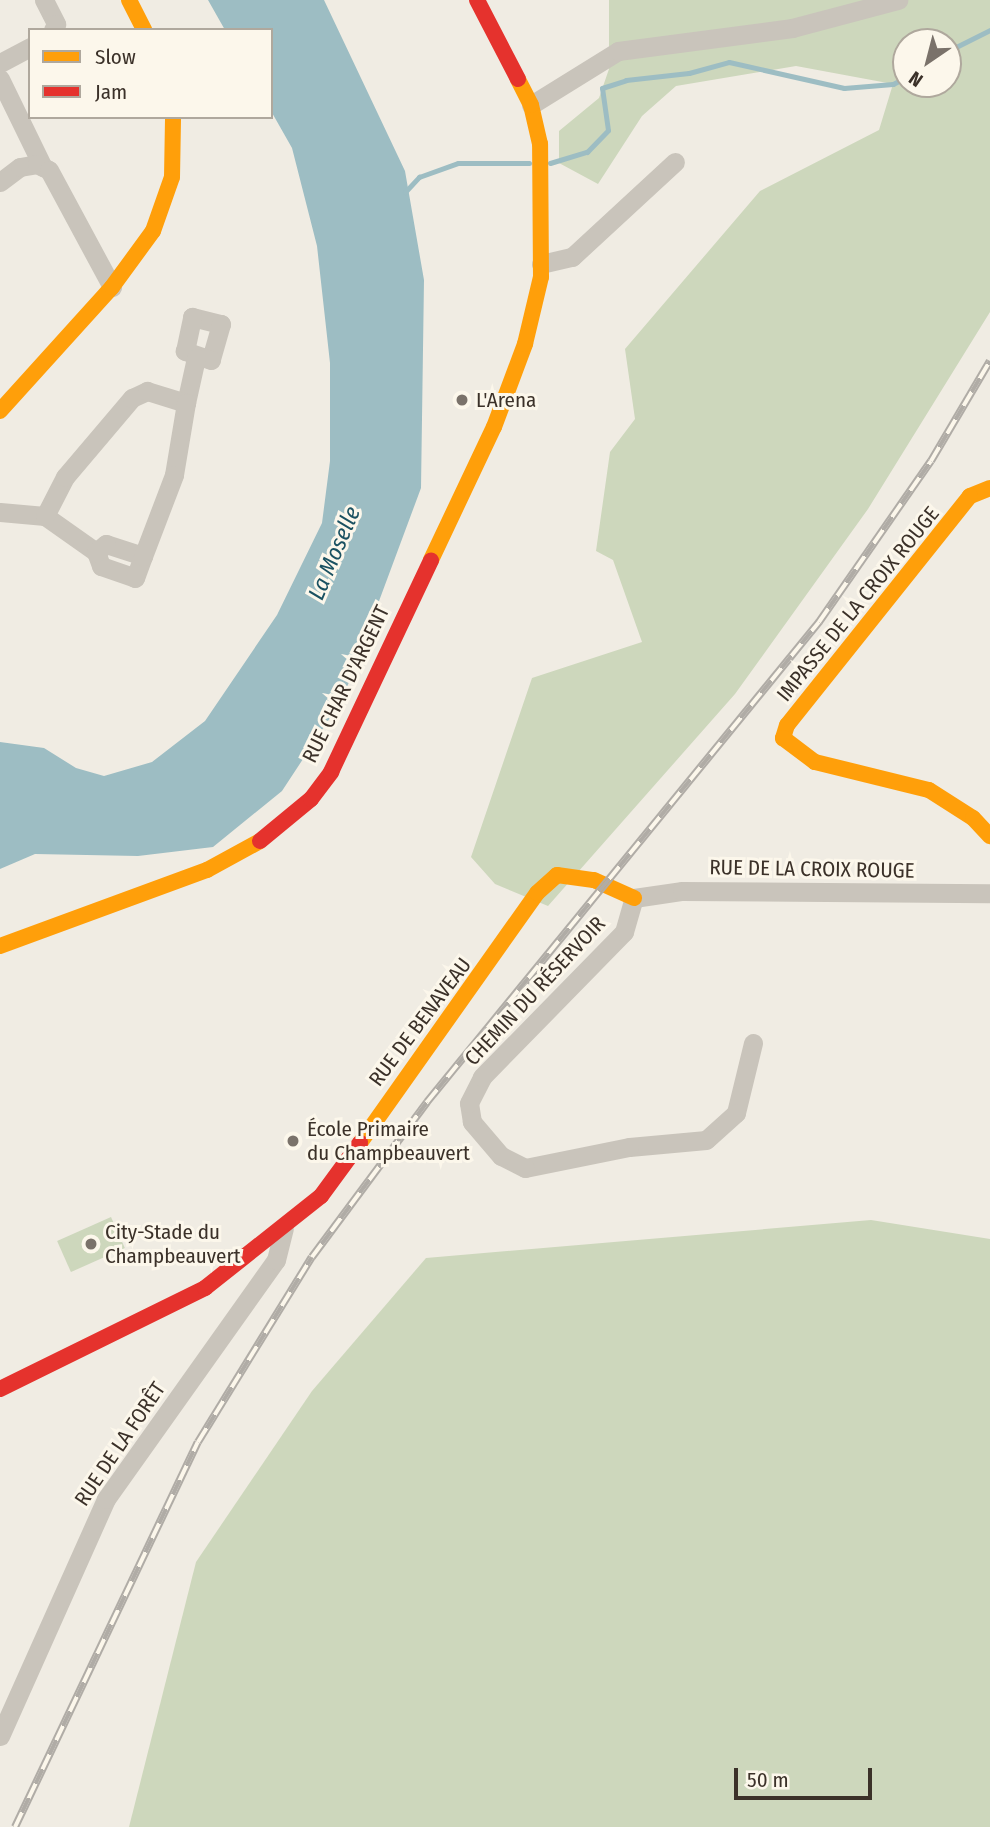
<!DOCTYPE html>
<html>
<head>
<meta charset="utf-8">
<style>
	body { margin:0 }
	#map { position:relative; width:990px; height:1827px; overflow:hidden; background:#f0ece3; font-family:"Fira Sans Condensed",sans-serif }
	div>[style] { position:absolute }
	.green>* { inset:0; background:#cdd7bc; transform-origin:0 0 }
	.water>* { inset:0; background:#9dbdc3 }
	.stream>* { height:5px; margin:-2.5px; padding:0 2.5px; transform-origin:2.5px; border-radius:2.5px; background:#9dbdc3 }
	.street>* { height:19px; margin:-9.5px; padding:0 9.5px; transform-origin:9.5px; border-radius:9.5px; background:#c9c4bb }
	.slow>* { height:16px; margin:-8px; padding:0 8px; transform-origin:8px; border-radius:8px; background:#ff9f0a }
	.jam>* { height:16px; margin:-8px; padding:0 8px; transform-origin:8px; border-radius:8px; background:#e5322d }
	.rail>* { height:8px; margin-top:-4px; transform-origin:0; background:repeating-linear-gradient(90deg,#fcf7eb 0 16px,#b0aca6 0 32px); box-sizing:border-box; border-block:2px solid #b0aca6 }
	.dots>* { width:19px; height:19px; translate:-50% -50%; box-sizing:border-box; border:4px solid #fcf7eb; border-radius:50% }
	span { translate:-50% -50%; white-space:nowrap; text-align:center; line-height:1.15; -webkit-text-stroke:6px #fcf7eb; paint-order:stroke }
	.poi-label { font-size:21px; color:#3b3129 }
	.left { translate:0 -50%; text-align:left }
	.street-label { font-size:21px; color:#3b3129 }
	.water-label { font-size:23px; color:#1a5161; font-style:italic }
	.legend { position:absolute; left:28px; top:28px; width:245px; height:91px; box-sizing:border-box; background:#fcf7eb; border:2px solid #afa89d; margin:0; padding:9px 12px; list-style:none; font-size:21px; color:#3b3129 }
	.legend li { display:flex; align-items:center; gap:14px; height:35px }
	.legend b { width:35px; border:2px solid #afa89d }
	.north { position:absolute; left:892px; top:28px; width:70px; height:70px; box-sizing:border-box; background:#fcf7eb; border:2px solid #afa89d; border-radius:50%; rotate:215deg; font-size:19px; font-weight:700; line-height:28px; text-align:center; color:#3b3129 }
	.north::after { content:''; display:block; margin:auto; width:24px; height:32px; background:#7a726a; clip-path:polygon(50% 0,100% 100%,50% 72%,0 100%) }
	.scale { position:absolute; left:734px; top:1768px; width:138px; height:32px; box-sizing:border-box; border:4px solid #3b3129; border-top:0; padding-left:9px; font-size:21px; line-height:24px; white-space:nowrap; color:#3b3129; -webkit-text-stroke:5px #fcf7eb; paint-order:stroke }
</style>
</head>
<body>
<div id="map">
	<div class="green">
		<i style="clip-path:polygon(evenodd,609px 0,990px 0,990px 312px,868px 509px,735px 694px,548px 906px,495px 884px,471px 857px,532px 678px,642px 642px,613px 560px,596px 551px,610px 452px,635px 419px,625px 349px,760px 191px,879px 130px,893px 84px,796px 66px,676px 86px,642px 116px,598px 184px,559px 163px,559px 131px,599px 98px,609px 69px,609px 0,906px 42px,948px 42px,948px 84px,906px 84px,906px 42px)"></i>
		<i style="left:111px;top:1217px;width:34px;height:59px;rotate:66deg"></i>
		<i style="clip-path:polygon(871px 1220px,990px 1239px,990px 1827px,129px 1827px,196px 1562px,312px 1391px,426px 1258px)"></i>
	</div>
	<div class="water">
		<i style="clip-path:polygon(208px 0,324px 0,405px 171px,424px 280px,421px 488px,343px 698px,282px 791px,213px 847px,138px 856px,35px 854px,0 869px,0 742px,44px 748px,76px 768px,104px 776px,152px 762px,205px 721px,277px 615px,322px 523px,330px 461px,330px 363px,317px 246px,292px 148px,271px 111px,271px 30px,225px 30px)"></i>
	</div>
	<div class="stream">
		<i style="left:948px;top:51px;width:47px;rotate:-26.6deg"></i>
		<i style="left:550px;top:163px;width:39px;rotate:-17deg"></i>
		<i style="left:587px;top:152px;width:30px;rotate:-46deg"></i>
		<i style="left:608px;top:130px;width:42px;rotate:-98.1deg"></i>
		<i style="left:602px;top:88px;width:25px;rotate:-18deg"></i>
		<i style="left:626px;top:80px;width:63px;rotate:-6.3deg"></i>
		<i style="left:689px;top:73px;width:41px;rotate:-15.4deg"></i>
		<i style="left:729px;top:62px;width:118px;rotate:12.7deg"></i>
		<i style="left:844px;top:88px;width:49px;rotate:-4.7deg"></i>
		<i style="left:893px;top:84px;width:15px;rotate:-28deg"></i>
		<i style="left:405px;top:192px;width:21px;rotate:-47deg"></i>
		<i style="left:419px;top:177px;width:41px;rotate:-19.7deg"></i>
		<i style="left:458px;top:163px;width:71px"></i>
	</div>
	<div class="street">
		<i style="left:44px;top:0;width:27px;rotate:63deg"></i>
		<i style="left:56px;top:24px;width:7px;rotate:117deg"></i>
		<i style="left:0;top:63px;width:34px;rotate:-28deg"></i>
		<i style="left:0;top:79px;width:98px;rotate:64deg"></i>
		<i style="left:531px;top:105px;width:102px;rotate:-31.8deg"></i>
		<i style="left:618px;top:51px;width:176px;rotate:-7.5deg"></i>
		<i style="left:792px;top:28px;width:110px;rotate:-14.8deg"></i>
		<i style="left:0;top:182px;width:25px;rotate:-37deg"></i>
		<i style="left:20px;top:167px;width:17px;rotate:-10deg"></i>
		<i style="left:37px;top:164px;width:13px;rotate:27deg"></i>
		<i style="left:49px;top:170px;width:133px;rotate:61.7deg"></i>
		<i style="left:541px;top:264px;width:32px;rotate:-13deg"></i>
		<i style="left:572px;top:257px;width:140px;rotate:-42.7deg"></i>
		<i style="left:192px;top:317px;width:30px;rotate:14deg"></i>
		<i style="left:221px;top:324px;width:37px;rotate:106deg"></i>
		<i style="left:211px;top:360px;width:28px;rotate:-161deg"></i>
		<i style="left:185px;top:351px;width:35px;rotate:-78deg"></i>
		<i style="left:186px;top:403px;width:46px;rotate:-77.5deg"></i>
		<i style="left:0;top:512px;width:45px;rotate:5.1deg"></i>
		<i style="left:45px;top:516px;width:62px;rotate:35.2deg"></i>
		<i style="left:96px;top:552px;width:15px;rotate:70deg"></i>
		<i style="left:101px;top:566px;width:36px;rotate:19deg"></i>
		<i style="left:135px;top:578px;width:23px;rotate:-70deg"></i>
		<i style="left:143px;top:556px;width:39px;rotate:-162deg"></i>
		<i style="left:106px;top:544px;width:13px;rotate:141deg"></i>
		<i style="left:45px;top:516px;width:44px;rotate:-62.9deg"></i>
		<i style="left:65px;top:477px;width:104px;rotate:-49.7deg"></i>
		<i style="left:132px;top:398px;width:17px;rotate:-25deg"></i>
		<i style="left:147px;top:391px;width:41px;rotate:17.1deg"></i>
		<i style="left:186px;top:403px;width:73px;rotate:99.5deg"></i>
		<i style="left:174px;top:475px;width:87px;rotate:110.9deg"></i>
		<i style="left:753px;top:1043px;width:72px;rotate:103.7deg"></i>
		<i style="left:736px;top:1113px;width:40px;rotate:138deg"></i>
		<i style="left:706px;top:1140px;width:77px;rotate:174.8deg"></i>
		<i style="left:629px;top:1147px;width:106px;rotate:168.6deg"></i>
		<i style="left:525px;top:1168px;width:27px;rotate:-153deg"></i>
		<i style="left:501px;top:1156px;width:45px;rotate:-130.5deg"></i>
		<i style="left:472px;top:1122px;width:19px;rotate:-99deg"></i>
		<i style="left:469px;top:1103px;width:29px;rotate:-63deg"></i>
		<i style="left:482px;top:1077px;width:203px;rotate:-45.6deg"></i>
		<i style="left:624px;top:932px;width:35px;rotate:-74deg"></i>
		<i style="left:634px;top:898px;width:49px;rotate:-8.3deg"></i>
		<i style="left:682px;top:891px;width:308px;rotate:0.4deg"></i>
		<i style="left:0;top:1736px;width:260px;rotate:-65.9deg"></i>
		<i style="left:106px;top:1499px;width:293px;rotate:-54.6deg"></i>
		<i style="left:276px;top:1260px;width:32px;rotate:-76deg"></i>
	</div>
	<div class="slow">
		<i style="left:129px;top:0;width:34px;rotate:63deg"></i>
		<i style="left:0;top:411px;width:167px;rotate:-47.9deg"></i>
		<i style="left:112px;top:287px;width:69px;rotate:-53.8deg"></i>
		<i style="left:153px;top:231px;width:57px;rotate:-70.6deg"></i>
		<i style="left:172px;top:177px;width:60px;rotate:-89deg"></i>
		<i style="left:990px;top:488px;width:22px;rotate:158deg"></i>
		<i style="left:970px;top:496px;width:293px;rotate:128.6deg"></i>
		<i style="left:787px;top:725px;width:14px;rotate:107deg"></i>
		<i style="left:783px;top:738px;width:40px;rotate:37deg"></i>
		<i style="left:815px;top:762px;width:117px;rotate:13.8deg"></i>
		<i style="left:929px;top:790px;width:52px;rotate:32.5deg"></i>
		<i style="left:973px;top:818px;width:25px;rotate:47deg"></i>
		<i style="left:431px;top:560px;width:147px;rotate:-64.7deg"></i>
		<i style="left:494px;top:427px;width:89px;rotate:-69.5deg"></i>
		<i style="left:525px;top:344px;width:69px;rotate:-76.6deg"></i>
		<i style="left:541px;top:277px;width:133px;rotate:-90.4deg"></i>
		<i style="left:540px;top:144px;width:40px;rotate:-103deg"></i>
		<i style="left:531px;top:105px;width:29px;rotate:-117deg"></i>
		<i style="left:0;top:946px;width:221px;rotate:-20.2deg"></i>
		<i style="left:207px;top:870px;width:60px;rotate:-28.7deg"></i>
		<i style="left:360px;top:1143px;width:306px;rotate:-54.7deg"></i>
		<i style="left:537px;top:893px;width:27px;rotate:-42deg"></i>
		<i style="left:557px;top:875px;width:37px;rotate:8deg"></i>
		<i style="left:594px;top:880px;width:44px;rotate:24.2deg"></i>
	</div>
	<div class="jam">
		<i style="left:477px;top:0;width:89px;rotate:62.6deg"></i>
		<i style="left:260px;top:841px;width:66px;rotate:-39.5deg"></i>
		<i style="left:311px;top:799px;width:34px;rotate:-53deg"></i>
		<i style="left:331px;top:772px;width:234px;rotate:-64.7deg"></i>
		<i style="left:0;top:1389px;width:229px;rotate:-26.2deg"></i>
		<i style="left:205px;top:1288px;width:148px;rotate:-38.4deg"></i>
		<i style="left:321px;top:1196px;width:66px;rotate:-53.7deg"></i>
	</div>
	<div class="rail">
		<i style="left:15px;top:1827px;width:426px;rotate:-64.6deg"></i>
		<i style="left:198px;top:1442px;width:217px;rotate:-58.4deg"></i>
		<i style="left:312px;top:1257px;width:193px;rotate:-53.4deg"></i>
		<i style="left:427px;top:1102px;width:620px;rotate:-50.76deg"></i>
		<i style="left:819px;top:622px;width:196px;rotate:-55.2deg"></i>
		<i style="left:931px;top:461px;width:116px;rotate:-59.5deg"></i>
	</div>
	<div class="dots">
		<i style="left:462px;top:400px;background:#7a726a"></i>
		<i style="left:293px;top:1141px;background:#7a726a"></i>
		<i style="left:91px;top:1244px;background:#7a726a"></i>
	</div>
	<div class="poi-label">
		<span class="left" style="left:476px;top:400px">L'Arena</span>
		<span class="left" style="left:307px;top:1141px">École Primaire<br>du Champbeauvert</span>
		<span class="left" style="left:105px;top:1244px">City-Stade du<br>Champbeauvert</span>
	</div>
	<div class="street-label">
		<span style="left:858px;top:604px;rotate:-51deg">IMPASSE DE LA CROIX ROUGE</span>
		<span style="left:346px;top:684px;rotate:-64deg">RUE CHAR D'ARGENT</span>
		<span style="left:812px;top:869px;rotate:1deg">RUE DE LA CROIX ROUGE</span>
		<span style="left:535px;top:991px;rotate:-47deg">CHEMIN DU RÉSERVOIR</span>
		<span style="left:420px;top:1022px;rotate:-53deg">RUE DE BENAVEAU</span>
		<span style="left:120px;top:1444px;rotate:-56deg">RUE DE LA FORÊT</span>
	</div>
	<div class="water-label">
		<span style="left:334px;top:553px;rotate:-67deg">La Moselle</span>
	</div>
	<ul class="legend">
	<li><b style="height:9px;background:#ff9f0a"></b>Slow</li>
	<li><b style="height:9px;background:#e5322d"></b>Jam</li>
	</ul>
	<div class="north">N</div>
	<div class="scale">50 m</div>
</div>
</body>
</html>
